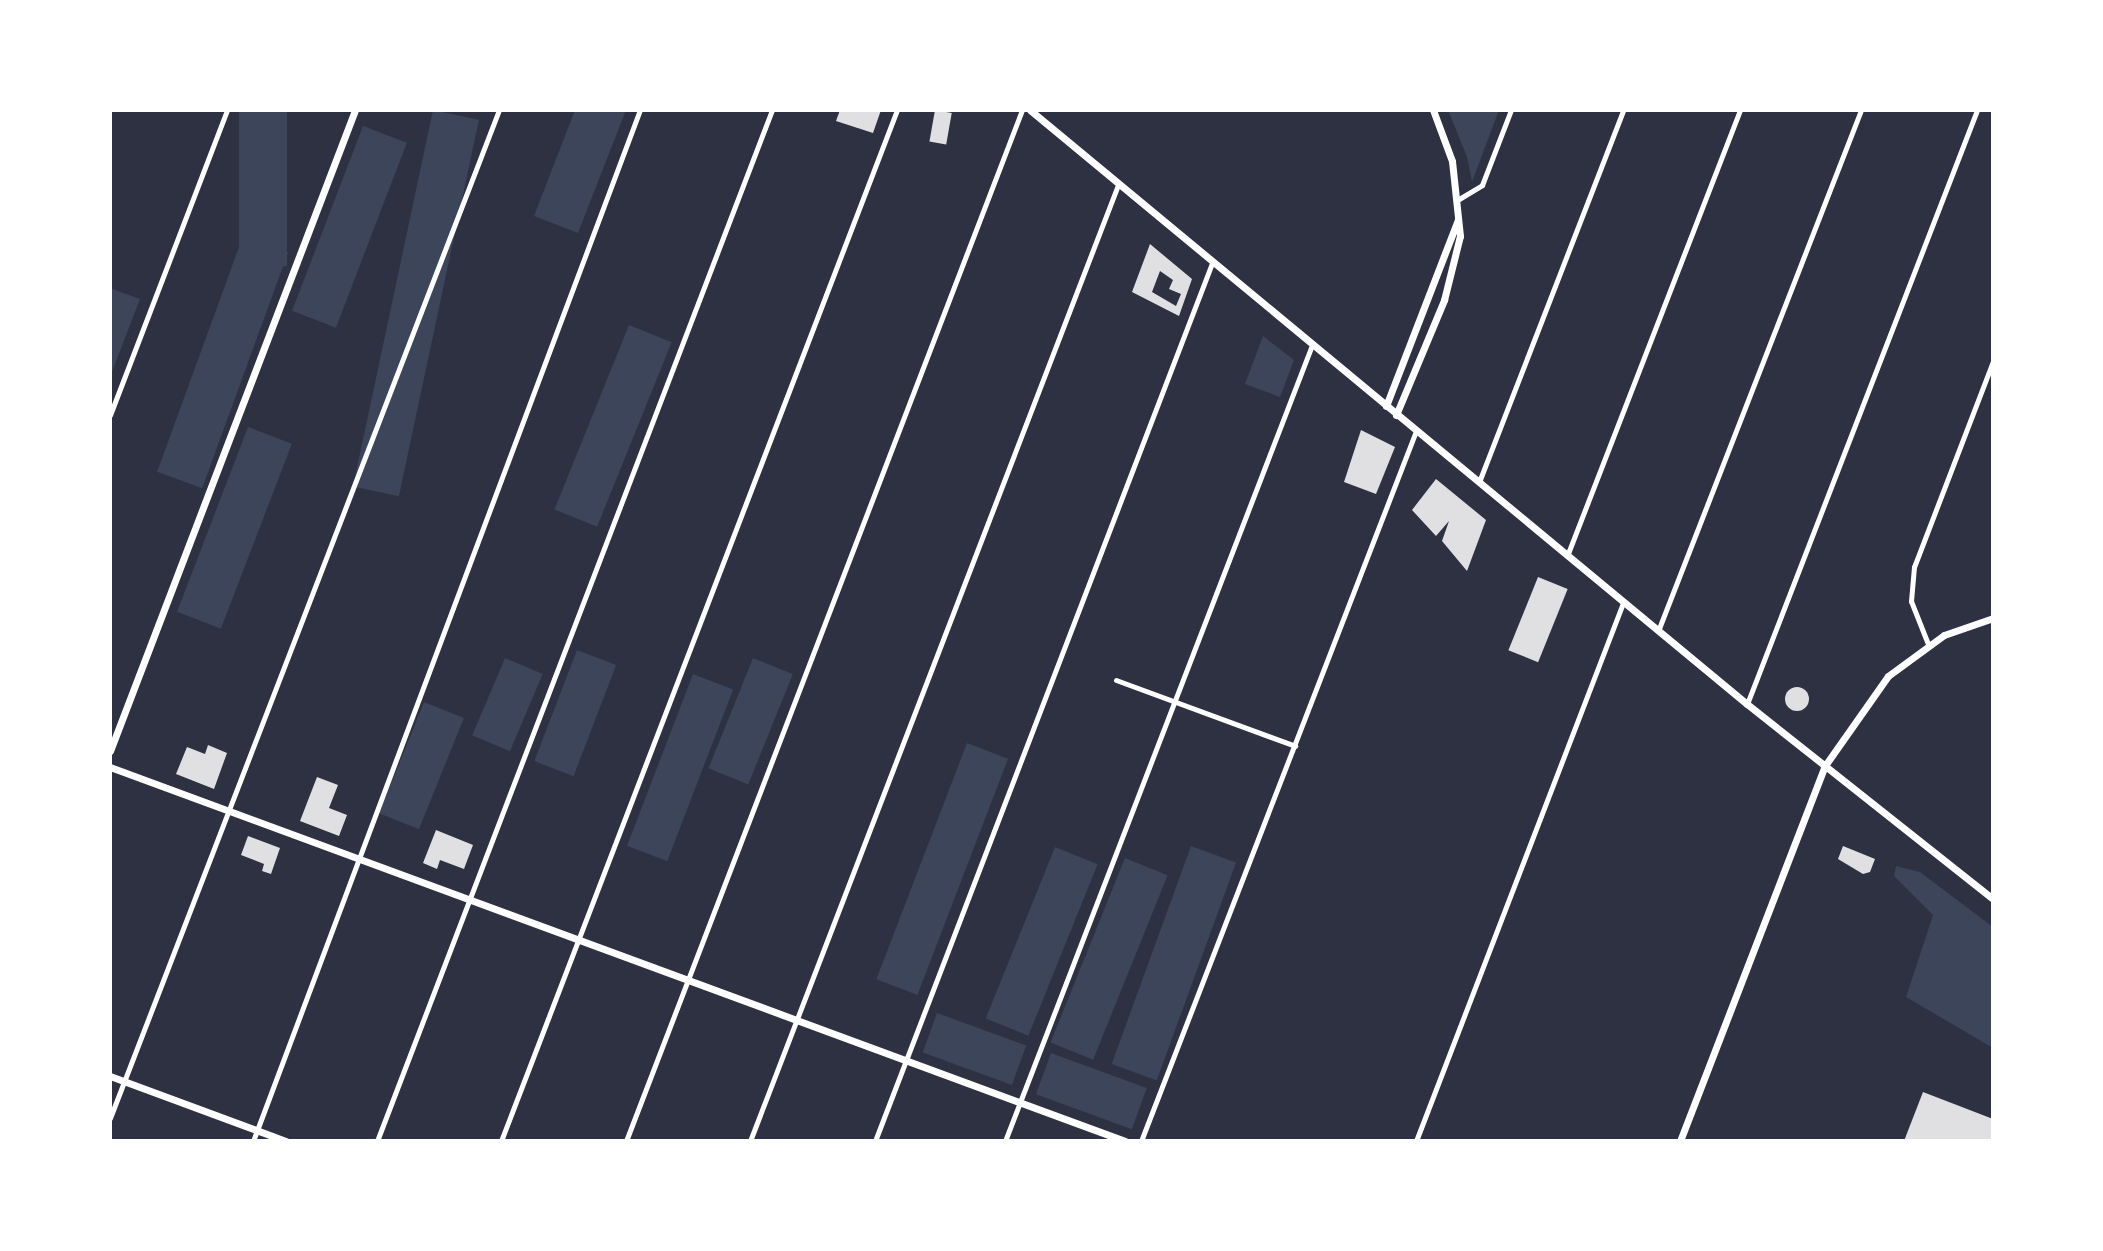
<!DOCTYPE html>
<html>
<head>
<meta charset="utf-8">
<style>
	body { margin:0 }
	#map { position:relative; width:2103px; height:1251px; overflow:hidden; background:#2d3142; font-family:Jost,sans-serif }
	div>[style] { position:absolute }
	.green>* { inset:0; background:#3c4559; transform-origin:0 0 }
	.building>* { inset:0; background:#e0e0e3; transform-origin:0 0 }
	.round { border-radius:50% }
	.minor>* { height:5px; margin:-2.5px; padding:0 2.5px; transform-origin:2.5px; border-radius:2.5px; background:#fff }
	.tertiary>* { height:7px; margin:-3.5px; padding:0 3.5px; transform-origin:3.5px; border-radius:3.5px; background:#fff }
	.secondary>* { height:7px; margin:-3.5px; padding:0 3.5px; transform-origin:3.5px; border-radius:3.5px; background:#fff }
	span { translate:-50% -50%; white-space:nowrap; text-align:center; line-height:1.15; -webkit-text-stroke:6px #fff; paint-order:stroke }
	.frame { position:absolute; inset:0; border:112px solid #fff; pointer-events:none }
</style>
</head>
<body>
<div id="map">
	<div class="green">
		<i style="left:239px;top:110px;width:48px;height:156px"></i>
		<i style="left:433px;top:110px;width:47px;height:385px;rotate:12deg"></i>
		<i style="clip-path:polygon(575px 110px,626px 110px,578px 233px,534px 216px)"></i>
		<i style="clip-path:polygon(1448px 110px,1499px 110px,1472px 182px,1467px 157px)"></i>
		<i style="left:363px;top:126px;width:47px;height:198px;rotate:21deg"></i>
		<i style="left:243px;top:236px;width:48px;height:251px;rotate:20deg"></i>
		<i style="clip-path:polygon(110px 288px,140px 299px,110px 377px)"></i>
		<i style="left:629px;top:325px;width:46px;height:199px;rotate:22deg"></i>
		<i style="clip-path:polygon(1263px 336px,1294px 360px,1280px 397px,1245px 384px)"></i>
		<i style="left:248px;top:427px;width:47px;height:198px;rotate:21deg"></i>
		<i style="left:577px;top:650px;width:42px;height:119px;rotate:21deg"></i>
		<i style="left:505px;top:658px;width:41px;height:84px;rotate:23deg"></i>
		<i style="left:753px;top:658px;width:43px;height:119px;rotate:22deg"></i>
		<i style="left:693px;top:674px;width:43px;height:184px;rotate:21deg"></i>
		<i style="left:424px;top:702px;width:43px;height:120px;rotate:22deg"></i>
		<i style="left:967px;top:743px;width:44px;height:253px;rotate:21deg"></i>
		<i style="left:1191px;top:846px;width:48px;height:232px;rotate:20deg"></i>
		<i style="left:1055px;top:847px;width:46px;height:185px;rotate:22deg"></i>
		<i style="left:1125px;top:858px;width:46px;height:199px;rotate:22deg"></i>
		<i style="clip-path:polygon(1896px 866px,1920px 872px,1993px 927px,1993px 1048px,1906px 997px,1933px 915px,1894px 876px)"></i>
		<i style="left:937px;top:1013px;width:95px;height:42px;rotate:20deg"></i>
		<i style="left:1051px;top:1053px;width:102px;height:44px;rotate:20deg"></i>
	</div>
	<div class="building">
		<i style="clip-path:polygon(840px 110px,881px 110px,873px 133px,836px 121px)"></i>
		<i style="left:935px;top:110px;width:17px;height:32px;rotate:10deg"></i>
		<i style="clip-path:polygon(evenodd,1150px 244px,1192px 279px,1179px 316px,1132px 292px,1150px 244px,1160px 271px,1173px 280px,1169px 289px,1181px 294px,1176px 306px,1152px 292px,1160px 271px)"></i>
		<i style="clip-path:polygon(1361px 430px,1395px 447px,1376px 494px,1344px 482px)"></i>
		<i style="clip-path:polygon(1436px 479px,1486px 520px,1467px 571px,1442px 541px,1449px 521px,1436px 536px,1412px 510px)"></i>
		<i style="left:1538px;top:577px;width:32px;height:79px;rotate:22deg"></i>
		<i class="round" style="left:1785px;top:687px;width:24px;height:24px"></i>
		<i style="clip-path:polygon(208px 745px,227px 753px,214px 789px,176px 774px,187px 747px,205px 754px)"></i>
		<i style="clip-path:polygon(317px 777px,338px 785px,329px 808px,347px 815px,339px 836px,300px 821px)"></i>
		<i style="clip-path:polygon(436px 830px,473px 845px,464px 869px,440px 860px,437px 869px,423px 863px)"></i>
		<i style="clip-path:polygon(248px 836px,280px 848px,271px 874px,262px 871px,264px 864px,241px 855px)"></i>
		<i style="clip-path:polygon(1843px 846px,1875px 859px,1870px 872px,1863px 874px,1838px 859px)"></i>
		<i style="clip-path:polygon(1923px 1092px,1993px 1119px,1993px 1141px,1904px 1141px)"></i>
	</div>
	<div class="minor">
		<i style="left:1459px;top:199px;width:27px;rotate:-31deg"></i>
		<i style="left:1482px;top:185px;width:80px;rotate:-68.9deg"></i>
		<i style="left:110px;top:415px;width:327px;rotate:-69deg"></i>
		<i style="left:1479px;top:482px;width:399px;rotate:-68.8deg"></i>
		<i style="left:1567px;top:556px;width:478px;rotate:-68.8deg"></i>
		<i style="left:1658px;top:631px;width:559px;rotate:-68.71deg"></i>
		<i style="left:1928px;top:644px;width:46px;rotate:-111.6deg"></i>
		<i style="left:1911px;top:601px;width:34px;rotate:-85deg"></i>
		<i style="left:1914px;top:567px;width:221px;rotate:-69deg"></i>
		<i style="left:1116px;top:680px;width:191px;rotate:20.2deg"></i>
		<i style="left:1747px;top:704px;width:637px;rotate:-68.83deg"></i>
		<i style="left:110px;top:1118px;width:1080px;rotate:-68.9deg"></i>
		<i style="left:253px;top:1141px;width:1101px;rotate:-69.43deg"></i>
		<i style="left:377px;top:1141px;width:1104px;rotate:-69.04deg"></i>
		<i style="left:501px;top:1141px;width:1104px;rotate:-68.99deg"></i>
		<i style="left:626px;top:1141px;width:1104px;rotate:-68.99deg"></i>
		<i style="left:750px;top:1141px;width:1024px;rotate:-68.95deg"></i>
		<i style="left:875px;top:1141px;width:940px;rotate:-69deg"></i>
		<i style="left:1005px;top:1141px;width:853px;rotate:-68.91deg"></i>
		<i style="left:1141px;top:1141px;width:761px;rotate:-68.83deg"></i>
		<i style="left:1416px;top:1141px;width:576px;rotate:-68.96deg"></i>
	</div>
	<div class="tertiary">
		<i style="left:1386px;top:406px;width:200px;rotate:-68.9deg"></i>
		<i style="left:1396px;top:415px;width:125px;rotate:-67.3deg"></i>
		<i style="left:1444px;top:300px;width:66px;rotate:-76deg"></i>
		<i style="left:1460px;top:236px;width:75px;rotate:-96.1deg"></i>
		<i style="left:1452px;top:161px;width:54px;rotate:-110.4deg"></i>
		<i style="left:110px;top:751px;width:686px;rotate:-69.08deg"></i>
		<i style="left:110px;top:767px;width:1082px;rotate:20.23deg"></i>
		<i style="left:1824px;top:767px;width:111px;rotate:-54.9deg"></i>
		<i style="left:1888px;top:676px;width:69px;rotate:-36.2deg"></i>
		<i style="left:1944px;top:635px;width:52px;rotate:-19.1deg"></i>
		<i style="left:110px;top:1076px;width:188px;rotate:20.3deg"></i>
	</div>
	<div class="secondary">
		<i style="left:1030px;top:110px;width:931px;rotate:39.64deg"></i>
		<i style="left:1747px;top:704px;width:314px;rotate:38.4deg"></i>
		<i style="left:1680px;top:1141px;width:401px;rotate:-68.9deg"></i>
	</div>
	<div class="frame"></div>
</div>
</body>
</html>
